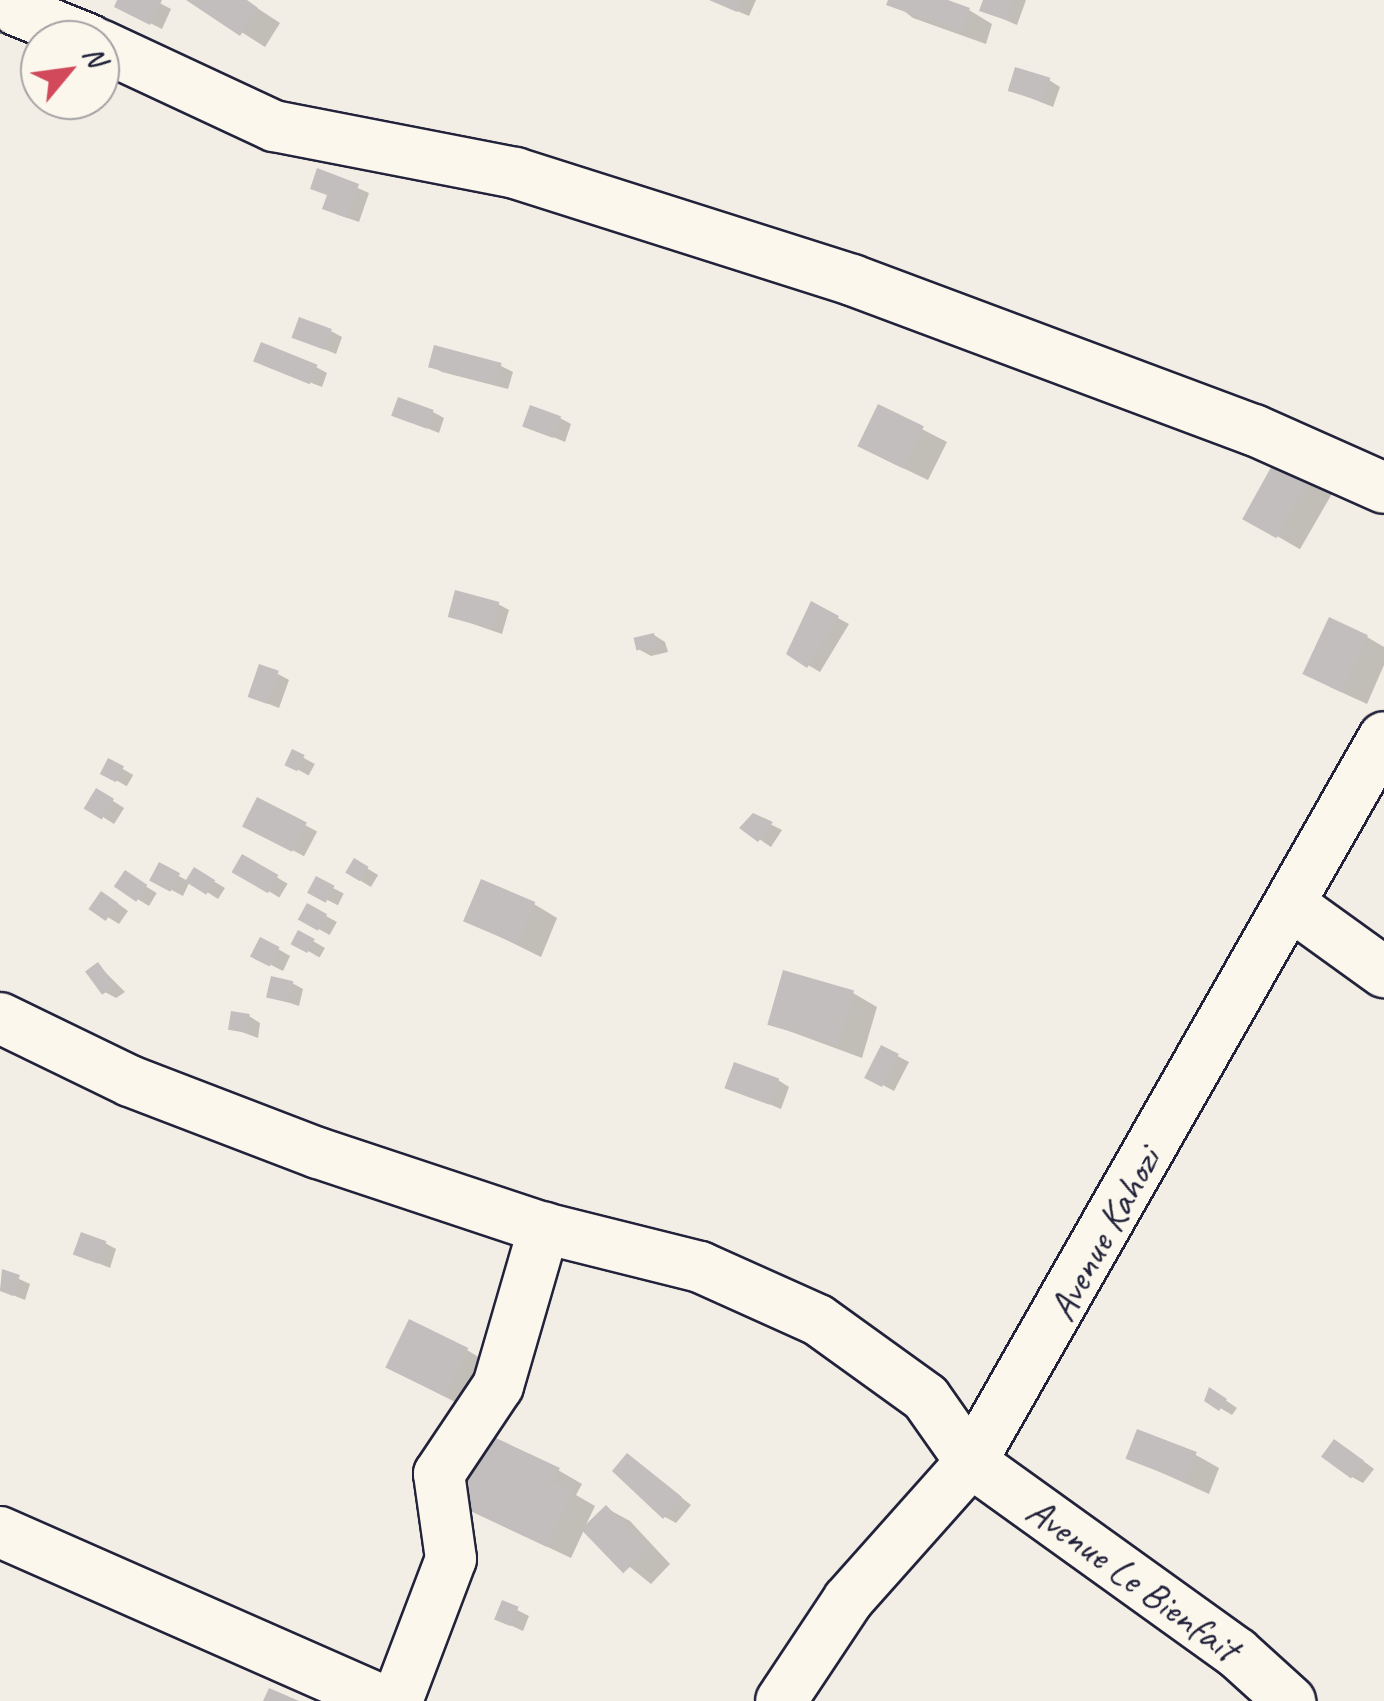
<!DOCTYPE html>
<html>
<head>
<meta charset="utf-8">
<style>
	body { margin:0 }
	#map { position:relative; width:1384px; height:1701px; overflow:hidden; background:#f2eee5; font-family:Caveat,sans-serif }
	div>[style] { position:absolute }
	.shadow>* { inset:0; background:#0003; transform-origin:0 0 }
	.building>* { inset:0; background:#c2bebe; transform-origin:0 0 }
	.roads { filter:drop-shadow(2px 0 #22223b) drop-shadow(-2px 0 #22223b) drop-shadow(0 2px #22223b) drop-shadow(0 -2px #22223b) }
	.street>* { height:50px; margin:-25px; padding:0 25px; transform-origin:25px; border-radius:25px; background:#fbf7ec }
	span { translate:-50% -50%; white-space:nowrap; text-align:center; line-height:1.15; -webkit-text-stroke:8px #fbf7ec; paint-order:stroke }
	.street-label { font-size:40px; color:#22223b }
	.north { position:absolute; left:20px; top:20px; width:100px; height:100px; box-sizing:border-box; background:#fbf7ec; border:2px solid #a4a2a5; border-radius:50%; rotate:61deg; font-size:28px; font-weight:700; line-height:40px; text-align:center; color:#22223b }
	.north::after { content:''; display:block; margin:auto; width:35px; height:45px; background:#d1495b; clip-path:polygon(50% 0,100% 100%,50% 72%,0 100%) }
</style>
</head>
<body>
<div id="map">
	<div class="shadow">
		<i style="clip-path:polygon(120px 0,154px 0,171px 9px,162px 29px,128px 12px)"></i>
		<i style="clip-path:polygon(191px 0,245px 0,280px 23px,265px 47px)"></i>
		<i style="clip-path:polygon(711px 0,756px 0,749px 16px)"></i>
		<i style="clip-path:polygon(890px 0,940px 0,969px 10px,992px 24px,986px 44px,913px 18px)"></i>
		<i style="clip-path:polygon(986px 0,1026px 0,1017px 25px,982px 10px)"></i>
		<i style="clip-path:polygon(1049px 80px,1060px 87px,1053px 107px,1010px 90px)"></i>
		<i style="clip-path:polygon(319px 171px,369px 193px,359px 222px,336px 214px,329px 196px,313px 188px)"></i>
		<i style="clip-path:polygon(331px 331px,342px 337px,336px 354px,295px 337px)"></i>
		<i style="clip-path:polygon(436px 348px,501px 366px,513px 372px,508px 389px,442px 372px,431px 366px)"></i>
		<i style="clip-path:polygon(268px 366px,316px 367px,327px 373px,322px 387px)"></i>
		<i style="clip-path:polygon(879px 407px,947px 442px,928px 480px,884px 459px)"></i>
		<i style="clip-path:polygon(433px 412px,444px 418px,439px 433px,395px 415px)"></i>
		<i style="clip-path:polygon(560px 418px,571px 424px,565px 442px,525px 425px)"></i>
		<i style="left:1281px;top:454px;width:64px;height:73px;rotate:30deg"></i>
		<i style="clip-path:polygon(498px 604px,509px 610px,502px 634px,450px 616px)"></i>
		<i style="clip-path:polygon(812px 604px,849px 624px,820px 672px,789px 654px)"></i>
		<i style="clip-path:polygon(654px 635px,665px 642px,668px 652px,651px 656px,640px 650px)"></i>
		<i style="clip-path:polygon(1367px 637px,1384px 647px,1384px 665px,1367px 704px,1330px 687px)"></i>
		<i style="clip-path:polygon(278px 674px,289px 680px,279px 708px,261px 701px)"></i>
		<i style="left:293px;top:752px;width:25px;height:13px;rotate:29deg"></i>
		<i style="left:109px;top:761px;width:28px;height:13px;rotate:30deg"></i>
		<i style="left:97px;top:791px;width:32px;height:19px;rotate:32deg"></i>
		<i style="left:258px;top:800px;width:67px;height:28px;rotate:28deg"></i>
		<i style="clip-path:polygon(754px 816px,782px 830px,771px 847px,743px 828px)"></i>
		<i style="left:243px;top:857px;width:52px;height:16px;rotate:31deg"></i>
		<i style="left:355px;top:861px;width:27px;height:14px;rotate:31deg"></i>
		<i style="clip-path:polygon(160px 866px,188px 881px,195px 870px,225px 888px,218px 899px,190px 881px,183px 896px,153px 880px)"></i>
		<i style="left:125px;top:874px;width:37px;height:15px;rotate:31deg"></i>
		<i style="left:317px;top:880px;width:30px;height:13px;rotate:27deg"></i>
		<i style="clip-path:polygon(113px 900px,128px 911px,119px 924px,93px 908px)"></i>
		<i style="clip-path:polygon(534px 904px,557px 918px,541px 957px,466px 920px)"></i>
		<i style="left:308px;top:906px;width:33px;height:15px;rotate:29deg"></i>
		<i style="left:299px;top:933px;width:30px;height:11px;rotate:30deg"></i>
		<i style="clip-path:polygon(278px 949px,290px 956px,283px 971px,265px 962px)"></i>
		<i style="clip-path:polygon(98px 965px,125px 992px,116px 998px,105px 992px)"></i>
		<i style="clip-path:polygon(292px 983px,303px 989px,299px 1006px,269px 996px)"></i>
		<i style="clip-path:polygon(853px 993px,877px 1007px,862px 1058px,770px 1024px)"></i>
		<i style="clip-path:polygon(249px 1016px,260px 1023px,258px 1038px,231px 1028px)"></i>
		<i style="clip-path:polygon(882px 1048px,909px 1062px,894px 1091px,879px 1083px)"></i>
		<i style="clip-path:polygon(778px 1080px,789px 1087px,781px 1109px,728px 1087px)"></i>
		<i style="clip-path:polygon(105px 1243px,116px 1249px,110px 1268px,76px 1254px)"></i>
		<i style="clip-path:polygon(4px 1272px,30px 1284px,25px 1300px,0 1290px)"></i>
		<i style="clip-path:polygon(467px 1350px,490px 1364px,467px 1408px,410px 1379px)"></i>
		<i style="clip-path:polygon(1221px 1397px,1237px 1408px,1232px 1415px,1207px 1400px)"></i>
		<i style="clip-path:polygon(1346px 1448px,1374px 1469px,1363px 1483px,1352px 1477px)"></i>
		<i style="clip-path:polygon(1196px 1455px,1219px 1468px,1209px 1494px,1129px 1458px)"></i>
		<i style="clip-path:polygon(638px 1463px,691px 1505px,676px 1523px,665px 1517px)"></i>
		<i style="clip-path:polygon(558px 1470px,582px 1484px,576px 1495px,595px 1506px,584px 1529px,606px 1508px,630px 1521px,670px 1564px,651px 1584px,584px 1530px,571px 1558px,476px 1513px)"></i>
		<i style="clip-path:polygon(503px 1603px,529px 1616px,523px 1631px,508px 1624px)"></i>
	</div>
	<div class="building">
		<i style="clip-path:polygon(117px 0,162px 0,150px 25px,114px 7px)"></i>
		<i style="clip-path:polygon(186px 0,247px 0,258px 8px,240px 36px)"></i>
		<i style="clip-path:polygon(709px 0,742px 0,737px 12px)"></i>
		<i style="clip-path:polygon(888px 0,948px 0,970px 8px,962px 32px,886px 5px)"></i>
		<i style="clip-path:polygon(983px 0,1013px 0,1006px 20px,979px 11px)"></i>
		<i style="left:1015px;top:67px;width:37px;height:25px;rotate:17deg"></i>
		<i style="clip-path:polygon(317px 168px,359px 184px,347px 218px,322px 209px,327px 195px,310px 189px)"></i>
		<i style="left:299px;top:317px;width:35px;height:22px;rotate:20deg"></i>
		<i style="left:261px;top:342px;width:61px;height:21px;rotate:22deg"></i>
		<i style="left:434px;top:345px;width:70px;height:23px;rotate:15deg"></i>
		<i style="left:398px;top:397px;width:38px;height:20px;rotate:20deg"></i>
		<i style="left:878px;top:404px;width:51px;height:47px;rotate:26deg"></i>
		<i style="left:530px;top:405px;width:33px;height:23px;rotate:20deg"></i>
		<i style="left:1280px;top:451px;width:39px;height:78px;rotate:29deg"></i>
		<i style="left:455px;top:590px;width:46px;height:28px;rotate:15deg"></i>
		<i style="clip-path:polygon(811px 601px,839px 616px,807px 668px,786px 654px)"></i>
		<i style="left:1329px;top:617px;width:43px;height:63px;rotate:25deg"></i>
		<i style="left:654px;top:633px;width:13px;height:21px;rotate:77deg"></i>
		<i style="left:259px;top:664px;width:21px;height:35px;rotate:19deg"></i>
		<i style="left:292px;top:749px;width:14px;height:18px;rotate:25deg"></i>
		<i style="left:108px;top:758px;width:18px;height:18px;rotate:27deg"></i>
		<i style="left:96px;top:788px;width:21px;height:24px;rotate:31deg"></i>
		<i style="left:257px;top:797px;width:56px;height:33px;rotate:27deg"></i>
		<i style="clip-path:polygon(753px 813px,773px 822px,758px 842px,739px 828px)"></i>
		<i style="left:242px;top:854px;width:42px;height:21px;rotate:30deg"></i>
		<i style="left:354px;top:858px;width:17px;height:17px;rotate:31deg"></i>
		<i style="left:159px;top:862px;width:24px;height:21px;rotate:28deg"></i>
		<i style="left:194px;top:867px;width:25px;height:17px;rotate:32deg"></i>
		<i style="left:125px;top:870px;width:27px;height:20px;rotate:34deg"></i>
		<i style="left:316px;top:876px;width:21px;height:19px;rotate:28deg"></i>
		<i style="left:481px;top:879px;width:59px;height:46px;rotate:23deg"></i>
		<i style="left:101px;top:891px;width:21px;height:22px;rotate:35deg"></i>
		<i style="left:307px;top:903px;width:23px;height:19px;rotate:29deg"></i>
		<i style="left:298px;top:930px;width:19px;height:16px;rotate:28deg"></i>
		<i style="left:260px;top:937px;width:22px;height:22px;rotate:27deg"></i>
		<i style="left:98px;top:962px;width:29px;height:16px;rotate:54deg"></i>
		<i style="left:783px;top:970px;width:74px;height:57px;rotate:16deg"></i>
		<i style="left:271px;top:976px;width:23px;height:22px;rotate:13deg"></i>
		<i style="left:231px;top:1011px;width:19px;height:19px;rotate:9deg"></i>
		<i style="left:881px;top:1045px;width:20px;height:37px;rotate:27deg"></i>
		<i style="left:734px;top:1062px;width:48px;height:28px;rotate:20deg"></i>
		<i style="left:81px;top:1232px;width:27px;height:24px;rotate:20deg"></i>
		<i style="clip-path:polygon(2px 1269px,20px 1275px,13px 1296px,0 1291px)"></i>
		<i style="left:409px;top:1319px;width:66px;height:54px;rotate:26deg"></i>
		<i style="clip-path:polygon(1209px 1387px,1227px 1399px,1219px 1411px,1204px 1401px)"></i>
		<i style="left:1137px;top:1429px;width:64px;height:32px;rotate:21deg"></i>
		<i style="clip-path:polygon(481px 1431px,560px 1468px,553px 1481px,573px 1490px,547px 1547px,449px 1501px)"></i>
		<i style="left:1334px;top:1439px;width:37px;height:22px;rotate:36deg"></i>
		<i style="clip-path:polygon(627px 1453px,682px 1497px,663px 1519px,612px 1471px)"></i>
		<i style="left:606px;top:1505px;width:61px;height:35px;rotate:46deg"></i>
		<i style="left:502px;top:1600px;width:18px;height:21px;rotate:22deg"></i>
		<i style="clip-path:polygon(269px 1688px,299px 1701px,263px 1701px)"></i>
	</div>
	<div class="roads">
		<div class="street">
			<i style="left:16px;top:10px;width:80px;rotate:22.1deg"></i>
			<i style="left:100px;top:45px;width:192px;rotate:25deg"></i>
			<i style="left:274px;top:126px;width:246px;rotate:11deg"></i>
			<i style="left:515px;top:173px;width:354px;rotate:17.6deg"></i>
			<i style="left:852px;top:280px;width:429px;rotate:20.5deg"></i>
			<i style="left:1254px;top:430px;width:142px;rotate:24deg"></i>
			<i style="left:1291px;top:905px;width:115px;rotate:35.8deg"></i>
			<i style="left:0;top:1018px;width:144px;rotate:25.9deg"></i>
			<i style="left:130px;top:1081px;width:201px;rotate:21deg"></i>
			<i style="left:318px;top:1153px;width:238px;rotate:18.4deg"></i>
			<i style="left:544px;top:1228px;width:161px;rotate:14deg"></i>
			<i style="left:700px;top:1267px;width:129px;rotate:24.2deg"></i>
			<i style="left:818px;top:1320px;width:133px;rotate:35.8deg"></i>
			<i style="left:926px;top:1398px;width:78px;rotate:54.9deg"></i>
			<i style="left:971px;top:1462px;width:327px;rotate:35.7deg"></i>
			<i style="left:1237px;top:1653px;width:72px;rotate:42.2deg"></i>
			<i style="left:0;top:1532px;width:420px;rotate:23.8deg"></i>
			<i style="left:397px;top:1701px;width:152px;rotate:-69.2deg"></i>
			<i style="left:451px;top:1559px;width:86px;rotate:-98deg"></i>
			<i style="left:439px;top:1474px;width:106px;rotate:-56.2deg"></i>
			<i style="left:498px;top:1386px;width:165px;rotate:-73.8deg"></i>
			<i style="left:781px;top:1701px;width:121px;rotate:-56.4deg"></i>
			<i style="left:848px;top:1600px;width:185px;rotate:-48.3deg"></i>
			<i style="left:971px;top:1462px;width:834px;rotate:-60.33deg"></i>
		</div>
	</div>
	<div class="street-label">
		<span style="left:1104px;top:1234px;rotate:-61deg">Avenue Kahozi</span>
		<span style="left:1133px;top:1579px;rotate:36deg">Avenue Le Bienfait</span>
	</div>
	<div class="north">N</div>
</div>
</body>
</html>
